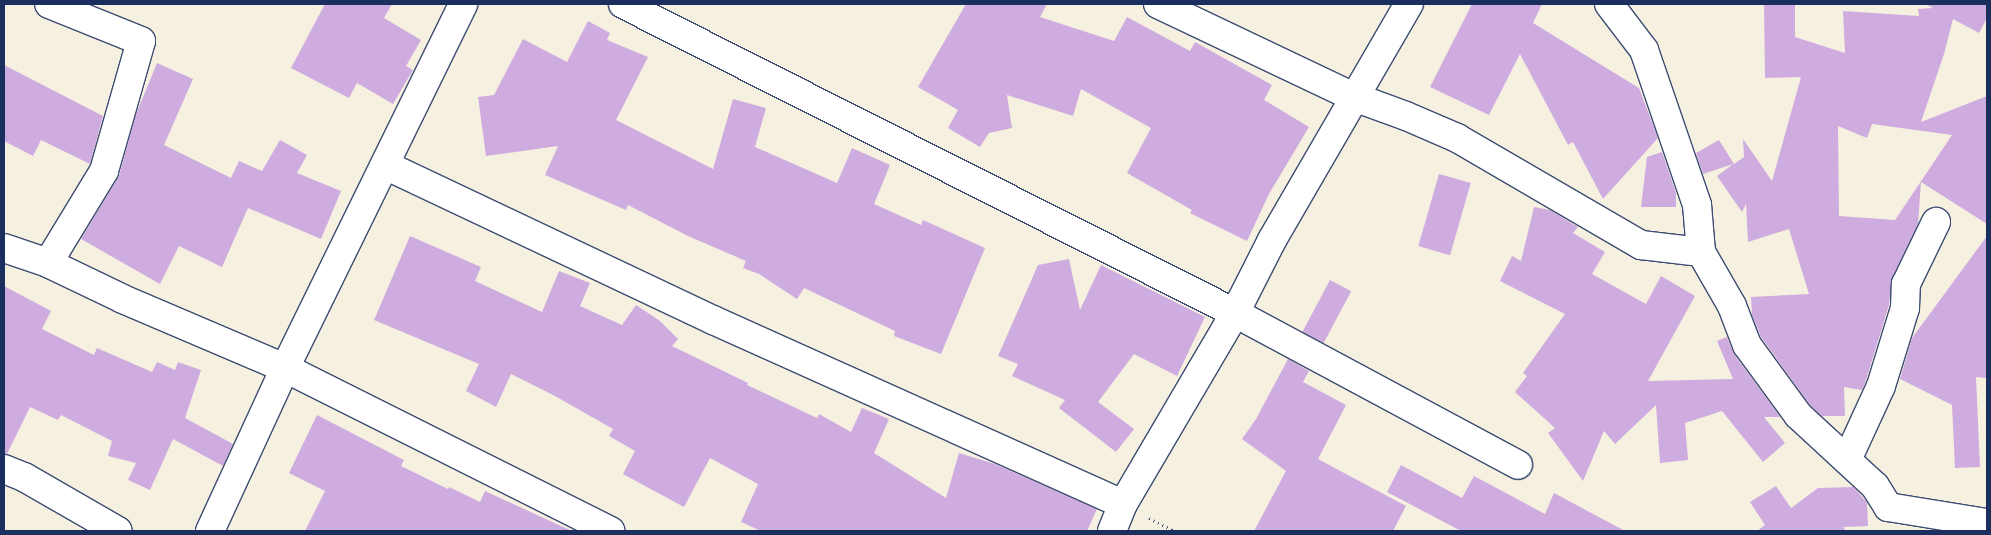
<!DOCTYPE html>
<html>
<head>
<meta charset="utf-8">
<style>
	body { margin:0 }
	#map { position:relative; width:1991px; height:535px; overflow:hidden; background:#f6f0e0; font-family:"Indie Flower",sans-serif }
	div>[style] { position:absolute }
	.building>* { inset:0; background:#cfacdf; transform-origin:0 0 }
	.path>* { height:3px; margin-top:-1.5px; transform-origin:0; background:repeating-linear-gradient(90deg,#3c4c72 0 1px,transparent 0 5px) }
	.roads { filter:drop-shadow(1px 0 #3c4c72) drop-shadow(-1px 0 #3c4c72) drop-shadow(0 1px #3c4c72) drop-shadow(0 -1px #3c4c72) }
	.minor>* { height:28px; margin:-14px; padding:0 14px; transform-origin:14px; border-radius:14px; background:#fff }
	span { translate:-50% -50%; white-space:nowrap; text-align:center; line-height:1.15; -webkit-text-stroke:5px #fff; paint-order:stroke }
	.frame { position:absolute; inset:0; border:5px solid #1b2f5e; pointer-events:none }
</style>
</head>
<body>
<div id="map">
	<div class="building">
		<i style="clip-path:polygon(325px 4px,392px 4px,384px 18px,421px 40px,406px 66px,413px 70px,393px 104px,357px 83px,349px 98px,291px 68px)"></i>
		<i style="clip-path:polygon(966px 4px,1047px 4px,1040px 17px,1114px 41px,1127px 17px,1190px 51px,1195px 42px,1272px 85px,1264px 100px,1309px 127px,1269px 194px,1247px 241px,1190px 213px,1192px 210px,1127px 173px,1151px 128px,1081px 89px,1073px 116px,1007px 95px,1012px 128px,989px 133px,980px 147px,948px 128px,958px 110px,918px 87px)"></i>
		<i style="clip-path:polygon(1472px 4px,1542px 4px,1533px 23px,1639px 88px,1658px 138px,1603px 199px,1573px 142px,1568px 145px,1520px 54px,1489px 115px,1430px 87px)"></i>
		<i style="clip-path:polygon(evenodd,1764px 4px,1795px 4px,1795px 37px,1845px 53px,1843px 11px,1919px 16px,1918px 9px,1933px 8px,1926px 4px,1987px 4px,1987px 18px,1979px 33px,1953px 19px,1944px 54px,1921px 122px,1987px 96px,1987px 224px,1921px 182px,1918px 224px,1892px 278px,1889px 305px,1866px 380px,1862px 390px,1844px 387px,1845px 416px,1822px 416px,1810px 405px,1761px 337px,1752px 315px,1751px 297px,1809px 294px,1789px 229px,1748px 242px,1746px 204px,1742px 212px,1717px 176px,1733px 164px,1703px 174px,1696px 153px,1719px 140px,1734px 164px,1744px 157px,1743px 139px,1772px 181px,1801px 77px,1765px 78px,1764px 4px,1872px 124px,1952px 135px,1895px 220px,1839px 216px,1838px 126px,1867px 138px,1872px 124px)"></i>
		<i style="clip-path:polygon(588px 21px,610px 33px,607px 40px,648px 57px,616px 120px,713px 169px,733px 99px,766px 108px,755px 147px,837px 183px,852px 148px,890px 165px,874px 204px,921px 225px,923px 220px,985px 248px,941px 354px,894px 336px,895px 331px,804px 288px,797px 299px,759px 274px,743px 268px,746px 261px,688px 236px,628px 205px,626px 210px,545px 175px,558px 146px,486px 156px,478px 97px,494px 95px,523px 39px,567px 62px)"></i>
		<i style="clip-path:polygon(157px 63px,193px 79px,164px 145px,231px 178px,239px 161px,262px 171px,280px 140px,307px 155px,297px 173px,341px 191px,321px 239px,248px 208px,222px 267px,179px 246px,160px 284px,81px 239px,119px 176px,136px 114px)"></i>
		<i style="clip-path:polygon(4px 65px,103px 116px,90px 164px,41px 140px,33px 156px,4px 141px)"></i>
		<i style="clip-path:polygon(1662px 152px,1676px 193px,1676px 207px,1641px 207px,1647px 157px)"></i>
		<i style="left:1439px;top:174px;width:33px;height:75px;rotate:16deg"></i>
		<i style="clip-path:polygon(1534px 207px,1550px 210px,1578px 227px,1573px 233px,1605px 252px,1592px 274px,1646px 304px,1661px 276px,1695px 296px,1648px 381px,1733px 379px,1717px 341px,1727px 337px,1734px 354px,1780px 417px,1764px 417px,1785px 443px,1763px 462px,1722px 411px,1685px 423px,1688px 460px,1660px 463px,1656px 405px,1615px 444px,1604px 431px,1583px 481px,1548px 433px,1555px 428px,1515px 392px,1527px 376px,1523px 373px,1565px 314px,1500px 281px,1512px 256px,1521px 261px)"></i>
		<i style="clip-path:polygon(410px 236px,481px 267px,475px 281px,542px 312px,559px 271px,590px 283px,580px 306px,622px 325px,636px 305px,660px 321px,678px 339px,672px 346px,748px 383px,747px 385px,817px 418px,819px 414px,851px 432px,862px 408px,889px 419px,874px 453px,946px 498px,959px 453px,995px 464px,1097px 509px,1087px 531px,761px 531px,741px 522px,758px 484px,710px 458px,684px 507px,623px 474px,635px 451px,609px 436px,613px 429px,555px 396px,511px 374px,496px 407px,466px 391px,479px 364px,374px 320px)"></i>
		<i style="clip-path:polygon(1987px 236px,1986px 378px,1976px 377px,1980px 467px,1955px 468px,1952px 405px,1900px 379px,1912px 338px)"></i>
		<i style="clip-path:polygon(1069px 259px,1080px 310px,1101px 265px,1205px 317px,1177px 376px,1134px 354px,1098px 402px,1134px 429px,1116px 452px,1059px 408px,1065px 400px,1012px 376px,1018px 364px,998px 356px,1038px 265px)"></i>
		<i style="left:1330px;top:280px;width:24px;height:59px;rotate:28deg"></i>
		<i style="clip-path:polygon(4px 286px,51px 311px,42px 329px,94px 355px,97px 348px,152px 372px,157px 362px,175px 370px,178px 362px,201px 370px,185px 418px,233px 444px,223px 466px,173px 439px,150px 490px,128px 480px,136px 463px,108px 456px,112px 441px,61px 415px,58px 420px,30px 407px,7px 454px,4px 454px)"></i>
		<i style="clip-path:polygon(1288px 359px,1309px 371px,1303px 382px,1346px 405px,1318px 459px,1406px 506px,1393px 531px,1254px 531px,1286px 471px,1242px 439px,1256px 419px)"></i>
		<i style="clip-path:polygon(317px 415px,404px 460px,401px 466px,448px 489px,449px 487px,480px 502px,485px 491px,572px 531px,305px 531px,325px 491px,289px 473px)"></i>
		<i style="clip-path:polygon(1401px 465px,1462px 498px,1474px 476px,1545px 514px,1554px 493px,1625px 531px,1461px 531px,1387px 492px)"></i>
		<i style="clip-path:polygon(1776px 486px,1791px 508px,1818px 488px,1853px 487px,1867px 502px,1868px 526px,1843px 527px,1846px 531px,1757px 531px,1765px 525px,1750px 502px)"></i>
	</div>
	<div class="path">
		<i style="left:1149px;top:518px;width:29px;rotate:27deg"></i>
	</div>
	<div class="roads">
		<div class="minor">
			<i style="left:623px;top:4px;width:686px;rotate:26.79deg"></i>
			<i style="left:1235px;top:313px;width:321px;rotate:28.2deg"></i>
			<i style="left:1158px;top:4px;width:217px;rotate:25.4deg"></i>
			<i style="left:1354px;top:97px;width:55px;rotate:20.1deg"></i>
			<i style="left:1406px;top:116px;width:56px;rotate:23.3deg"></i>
			<i style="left:1457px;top:138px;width:213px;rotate:30.2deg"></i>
			<i style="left:1641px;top:245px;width:60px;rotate:6.7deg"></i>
			<i style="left:1609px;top:4px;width:58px;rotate:52.7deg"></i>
			<i style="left:1644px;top:50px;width:164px;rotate:71.1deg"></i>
			<i style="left:1697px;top:205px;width:47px;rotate:85.1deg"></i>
			<i style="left:1701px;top:252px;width:62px;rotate:60.1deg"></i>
			<i style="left:1732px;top:306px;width:42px;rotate:69deg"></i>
			<i style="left:1747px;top:345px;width:87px;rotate:53.9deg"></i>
			<i style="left:1798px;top:415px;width:105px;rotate:42.7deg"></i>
			<i style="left:1875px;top:486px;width:25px;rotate:58deg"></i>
			<i style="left:1888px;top:507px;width:100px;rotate:9.2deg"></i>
			<i style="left:385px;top:165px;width:363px;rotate:25.3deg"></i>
			<i style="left:713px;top:320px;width:449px;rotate:24.2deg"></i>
			<i style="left:4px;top:248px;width:46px;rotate:18.8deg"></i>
			<i style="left:48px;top:263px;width:83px;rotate:25.6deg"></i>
			<i style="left:123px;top:299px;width:176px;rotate:23.1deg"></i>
			<i style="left:285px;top:368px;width:364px;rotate:26.6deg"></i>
			<i style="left:48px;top:263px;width:108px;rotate:-58.7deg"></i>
			<i style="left:104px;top:171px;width:135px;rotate:-74.1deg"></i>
			<i style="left:141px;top:41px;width:99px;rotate:-158.1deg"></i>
			<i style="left:1847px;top:460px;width:81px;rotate:-65.3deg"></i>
			<i style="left:1881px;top:386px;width:82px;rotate:-72.9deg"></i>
			<i style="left:1905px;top:308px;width:24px;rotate:-88deg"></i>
			<i style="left:1906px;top:284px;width:69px;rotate:-64.2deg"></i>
			<i style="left:4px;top:469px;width:22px;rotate:22deg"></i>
			<i style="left:24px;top:477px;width:108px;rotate:29.9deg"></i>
			<i style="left:210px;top:531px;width:179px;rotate:-65.3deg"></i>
			<i style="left:285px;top:368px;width:405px;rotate:-63.9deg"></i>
			<i style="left:1112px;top:531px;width:29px;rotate:-68deg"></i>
			<i style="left:1123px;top:504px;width:221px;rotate:-59.6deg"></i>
			<i style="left:1235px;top:313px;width:82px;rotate:-63.1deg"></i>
			<i style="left:1272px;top:240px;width:273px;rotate:-59.9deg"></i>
		</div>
	</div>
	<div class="frame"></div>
</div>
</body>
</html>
